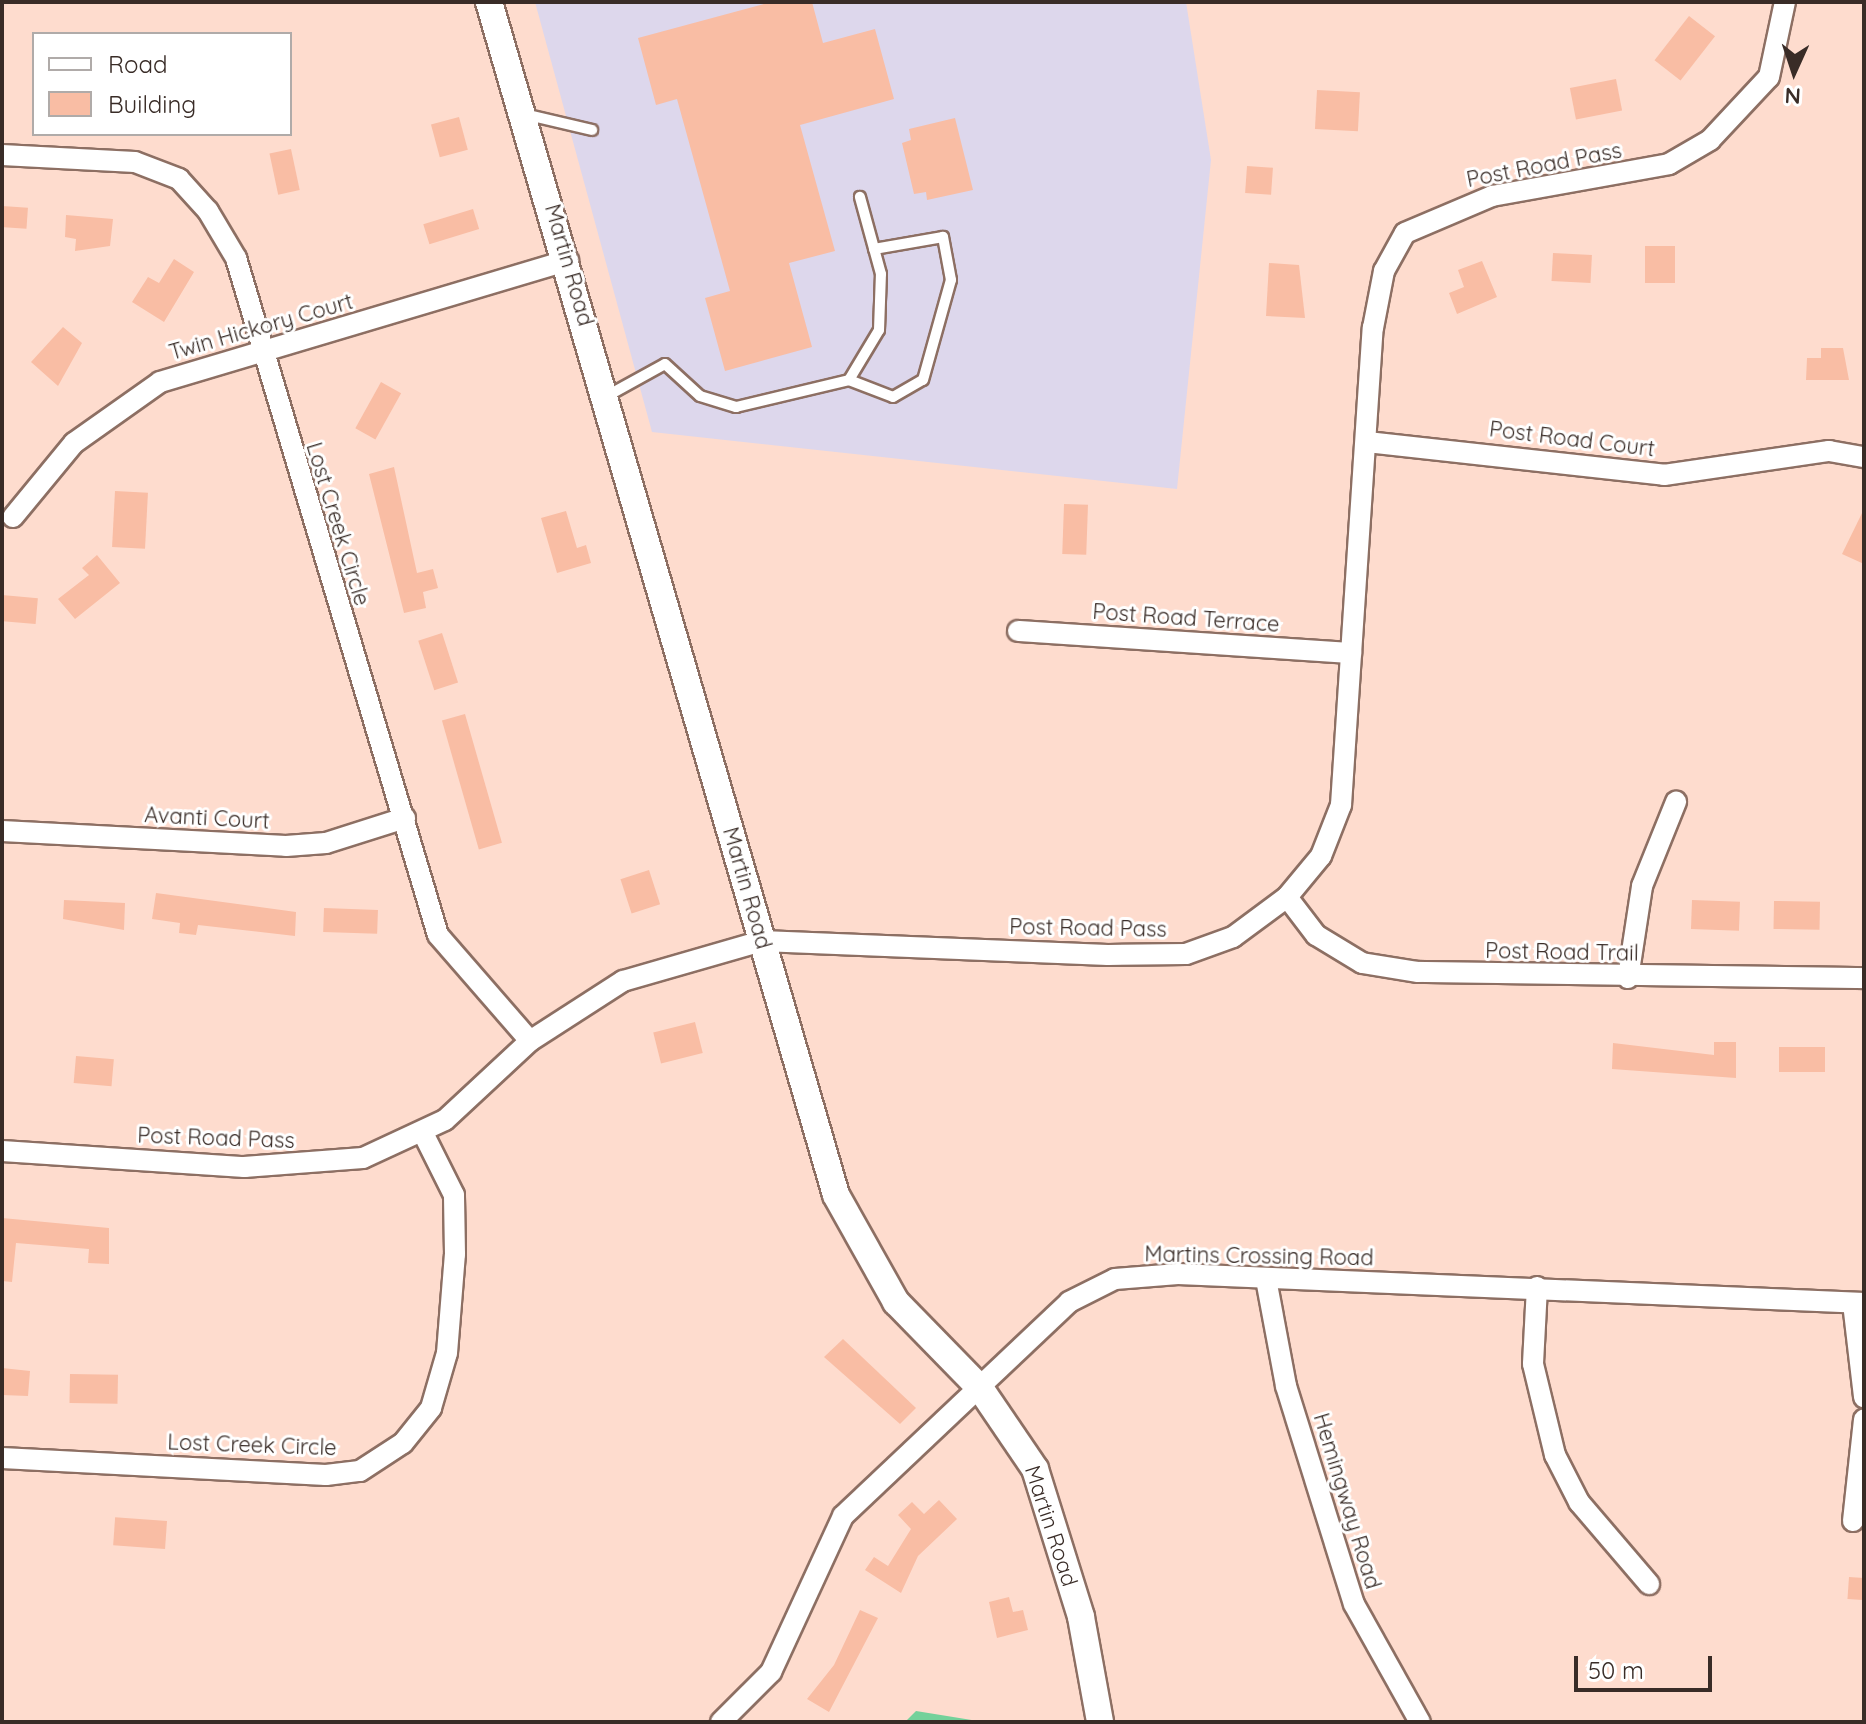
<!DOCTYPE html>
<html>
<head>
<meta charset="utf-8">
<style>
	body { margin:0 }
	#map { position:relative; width:1866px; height:1724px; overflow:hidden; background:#fedcce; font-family:Quicksand,sans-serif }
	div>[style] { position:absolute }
	.education>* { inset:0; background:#ddd7ec }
	.green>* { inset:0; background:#74d19a }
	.building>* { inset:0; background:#f9bda4; transform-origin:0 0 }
	.roads { filter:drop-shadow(2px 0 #8d6f63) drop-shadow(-2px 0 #8d6f63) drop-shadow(0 2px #8d6f63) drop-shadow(0 -2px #8d6f63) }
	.service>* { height:10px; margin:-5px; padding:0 5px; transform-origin:5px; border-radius:5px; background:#fff }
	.minor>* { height:20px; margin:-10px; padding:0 10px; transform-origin:10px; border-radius:10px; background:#fff }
	.tertiary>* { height:26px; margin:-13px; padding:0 13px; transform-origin:13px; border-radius:13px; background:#fff }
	span { translate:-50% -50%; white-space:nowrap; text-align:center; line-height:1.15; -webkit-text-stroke:6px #fff; paint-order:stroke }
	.street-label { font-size:22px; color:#392c27 }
	.frame { position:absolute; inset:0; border:4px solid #392c27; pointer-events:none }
	.legend { position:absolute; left:32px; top:32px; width:260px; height:104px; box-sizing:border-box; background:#fff; border:2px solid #b0aba9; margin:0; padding:10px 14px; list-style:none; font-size:24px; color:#392c27 }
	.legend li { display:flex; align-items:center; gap:16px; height:40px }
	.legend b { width:40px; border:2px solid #b0aba9 }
	.north { position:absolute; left:1754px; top:32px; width:80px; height:80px; -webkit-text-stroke:6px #fff; paint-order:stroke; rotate:183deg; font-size:22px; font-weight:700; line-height:32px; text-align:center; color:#392c27 }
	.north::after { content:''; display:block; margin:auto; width:28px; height:36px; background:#392c27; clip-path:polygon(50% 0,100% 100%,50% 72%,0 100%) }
	.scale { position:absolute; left:1574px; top:1656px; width:138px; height:36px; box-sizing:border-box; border:4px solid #392c27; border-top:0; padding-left:10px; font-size:24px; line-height:28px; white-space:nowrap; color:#392c27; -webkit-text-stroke:6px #fff; paint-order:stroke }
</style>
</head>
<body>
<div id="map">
	<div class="education">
		<i style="clip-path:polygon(535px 2px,1186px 2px,1211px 160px,1177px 489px,652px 432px)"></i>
	</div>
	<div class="green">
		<i style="clip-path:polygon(916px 1711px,984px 1722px,905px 1722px)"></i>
	</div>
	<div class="building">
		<i style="clip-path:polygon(771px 2px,812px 2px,823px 43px,875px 29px,894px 99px,800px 125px,835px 251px,789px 263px,812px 347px,725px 371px,705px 298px,730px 291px,677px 99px,656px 105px,638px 38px)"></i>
		<i style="left:1689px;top:16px;width:33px;height:56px;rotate:38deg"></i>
		<i style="left:1616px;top:79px;width:32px;height:47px;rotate:79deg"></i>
		<i style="left:1317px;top:90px;width:43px;height:39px;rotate:3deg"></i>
		<i style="left:459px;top:117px;width:34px;height:29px;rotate:75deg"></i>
		<i style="clip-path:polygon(955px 118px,973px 190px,927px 200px,926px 192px,914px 194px,902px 143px,911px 140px,909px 129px)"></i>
		<i style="left:291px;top:149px;width:42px;height:22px;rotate:78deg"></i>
		<i style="left:1247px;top:166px;width:26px;height:27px;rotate:4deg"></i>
		<i style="left:2px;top:206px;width:26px;height:21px;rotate:4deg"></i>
		<i style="left:473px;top:209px;width:21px;height:52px;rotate:73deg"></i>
		<i style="clip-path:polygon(66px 215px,113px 219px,110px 246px,75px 251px,76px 239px,65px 237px)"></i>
		<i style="left:1645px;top:246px;width:30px;height:37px"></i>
		<i style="left:1553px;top:253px;width:39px;height:28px;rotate:3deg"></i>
		<i style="clip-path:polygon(174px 259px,194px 272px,164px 322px,132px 302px,148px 277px,159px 283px)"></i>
		<i style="clip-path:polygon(1482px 261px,1497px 297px,1457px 314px,1449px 293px,1464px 287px,1458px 270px)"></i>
		<i style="clip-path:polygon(1269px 263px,1299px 265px,1305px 318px,1266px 316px)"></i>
		<i style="clip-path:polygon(63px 327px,82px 343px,58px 386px,31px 362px)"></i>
		<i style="clip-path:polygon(1821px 348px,1843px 348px,1849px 380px,1806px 380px,1807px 358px,1821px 358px)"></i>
		<i style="left:381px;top:382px;width:23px;height:53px;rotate:29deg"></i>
		<i style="clip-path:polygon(394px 467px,417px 573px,433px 569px,438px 588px,423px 592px,426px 608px,404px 613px,369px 474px)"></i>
		<i style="left:115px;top:491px;width:33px;height:56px;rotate:3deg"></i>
		<i style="left:1064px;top:504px;width:24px;height:50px;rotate:2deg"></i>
		<i style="clip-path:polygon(1864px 509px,1864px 564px,1842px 554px)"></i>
		<i style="clip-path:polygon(566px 511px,577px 548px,586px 545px,591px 563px,557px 573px,541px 518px)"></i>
		<i style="clip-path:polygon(97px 555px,120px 583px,75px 619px,58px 599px,89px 575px,82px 568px)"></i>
		<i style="left:2px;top:595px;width:36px;height:26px;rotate:5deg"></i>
		<i style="left:442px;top:633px;width:52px;height:25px;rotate:72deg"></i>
		<i style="left:465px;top:714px;width:134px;height:24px;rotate:74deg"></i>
		<i style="left:649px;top:870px;width:36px;height:30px;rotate:72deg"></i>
		<i style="clip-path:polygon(156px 893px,296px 912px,295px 936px,198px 925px,196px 935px,179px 933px,180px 923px,152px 919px)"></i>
		<i style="clip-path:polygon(64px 900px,125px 903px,124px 930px,63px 919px)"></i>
		<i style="left:1692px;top:900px;width:48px;height:29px;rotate:2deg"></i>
		<i style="left:1774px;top:901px;width:46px;height:28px;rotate:1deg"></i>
		<i style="left:324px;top:908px;width:54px;height:24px;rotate:2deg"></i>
		<i style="left:695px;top:1022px;width:32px;height:43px;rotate:76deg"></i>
		<i style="clip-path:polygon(1714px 1042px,1736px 1042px,1736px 1078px,1612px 1069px,1613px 1043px,1714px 1055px)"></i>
		<i style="left:1779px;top:1047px;width:46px;height:25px"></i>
		<i style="left:76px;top:1056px;width:38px;height:27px;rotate:5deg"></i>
		<i style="clip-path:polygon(2px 1218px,109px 1228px,109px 1264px,88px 1263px,89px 1249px,16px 1243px,12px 1282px,2px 1281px)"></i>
		<i style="clip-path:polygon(843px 1339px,916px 1408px,900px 1424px,824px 1357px)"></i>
		<i style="clip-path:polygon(2px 1368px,30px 1371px,28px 1396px,2px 1395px)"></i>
		<i style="left:70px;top:1374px;width:48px;height:29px;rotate:1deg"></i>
		<i style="clip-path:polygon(939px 1500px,957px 1519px,918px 1556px,901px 1593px,865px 1570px,874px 1557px,888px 1566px,911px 1529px,898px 1515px,912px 1502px,924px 1514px)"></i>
		<i style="left:167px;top:1521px;width:28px;height:52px;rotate:94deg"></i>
		<i style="left:1849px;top:1577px;width:15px;height:22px;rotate:4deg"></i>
		<i style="clip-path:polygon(1009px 1597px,1013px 1612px,1023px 1610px,1028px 1630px,997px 1638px,989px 1602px)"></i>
		<i style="clip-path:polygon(860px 1610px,878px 1618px,829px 1712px,807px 1699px,834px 1665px)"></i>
	</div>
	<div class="roads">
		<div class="service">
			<i style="left:524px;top:114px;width:70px;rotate:13.2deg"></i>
			<i style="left:849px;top:380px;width:47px;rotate:21.1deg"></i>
			<i style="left:893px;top:397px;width:34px;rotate:-30deg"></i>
			<i style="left:923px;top:380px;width:104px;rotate:-74.4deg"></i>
			<i style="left:951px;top:280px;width:44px;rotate:-100.5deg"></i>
			<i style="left:943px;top:237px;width:70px;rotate:170.1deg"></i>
			<i style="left:607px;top:396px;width:66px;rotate:-28.9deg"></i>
			<i style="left:665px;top:364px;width:47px;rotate:42.4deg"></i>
			<i style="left:700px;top:396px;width:38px;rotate:17deg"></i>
			<i style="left:736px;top:407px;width:116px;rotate:-13.4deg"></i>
			<i style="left:849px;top:380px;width:58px;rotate:-59deg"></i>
			<i style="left:879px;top:330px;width:56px;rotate:-88deg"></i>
			<i style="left:881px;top:274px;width:80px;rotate:-105.3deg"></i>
		</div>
		<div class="minor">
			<i style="left:2px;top:155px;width:133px;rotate:3deg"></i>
			<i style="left:135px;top:162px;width:47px;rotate:21.1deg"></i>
			<i style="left:179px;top:179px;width:43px;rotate:47.8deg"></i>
			<i style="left:208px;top:211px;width:55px;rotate:59.2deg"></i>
			<i style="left:236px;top:258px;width:706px;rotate:73.39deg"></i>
			<i style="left:438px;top:935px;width:140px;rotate:49deg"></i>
			<i style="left:1367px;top:442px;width:299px;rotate:6.3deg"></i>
			<i style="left:1664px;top:475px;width:167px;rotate:-8.3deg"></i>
			<i style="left:1829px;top:451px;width:36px;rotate:10deg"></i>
			<i style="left:13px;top:517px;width:96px;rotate:-50.5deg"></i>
			<i style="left:74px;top:443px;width:105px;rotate:-35.3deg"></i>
			<i style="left:160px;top:382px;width:426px;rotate:-16.6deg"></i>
			<i style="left:1018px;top:631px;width:334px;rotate:3.8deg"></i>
			<i style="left:2px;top:831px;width:284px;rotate:3deg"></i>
			<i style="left:286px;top:846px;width:40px;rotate:-4.3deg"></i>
			<i style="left:326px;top:843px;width:83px;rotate:-17.6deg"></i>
			<i style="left:1287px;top:897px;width:48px;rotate:52.7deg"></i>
			<i style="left:1316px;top:935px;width:54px;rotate:31.3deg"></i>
			<i style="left:1362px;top:963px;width:57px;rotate:9.1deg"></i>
			<i style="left:1418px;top:972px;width:446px;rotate:0.8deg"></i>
			<i style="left:1628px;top:978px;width:93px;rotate:-81.3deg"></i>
			<i style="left:1642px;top:886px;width:91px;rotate:-68deg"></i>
			<i style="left:2px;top:1151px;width:243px;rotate:3.8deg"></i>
			<i style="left:244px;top:1167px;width:119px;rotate:-4.3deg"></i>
			<i style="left:363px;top:1158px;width:90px;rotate:-24.9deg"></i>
			<i style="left:445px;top:1120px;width:116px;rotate:-42.9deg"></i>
			<i style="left:530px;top:1041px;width:111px;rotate:-32.8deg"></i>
			<i style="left:623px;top:981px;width:145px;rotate:-16.1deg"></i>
			<i style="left:762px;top:941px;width:346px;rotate:2.3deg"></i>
			<i style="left:1108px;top:955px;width:78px;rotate:-0.7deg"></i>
			<i style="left:1186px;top:954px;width:50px;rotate:-19.9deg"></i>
			<i style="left:1233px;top:937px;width:67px;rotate:-36.5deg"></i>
			<i style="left:1287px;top:897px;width:53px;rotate:-50.3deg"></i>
			<i style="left:1321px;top:856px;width:55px;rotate:-68.6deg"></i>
			<i style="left:1341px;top:805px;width:478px;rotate:-86.2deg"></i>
			<i style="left:1373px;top:328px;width:58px;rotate:-79.1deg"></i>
			<i style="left:1384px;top:271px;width:43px;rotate:-61.1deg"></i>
			<i style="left:1405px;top:233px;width:95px;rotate:-23deg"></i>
			<i style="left:1492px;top:196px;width:180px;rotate:-10.2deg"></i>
			<i style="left:1669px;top:164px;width:48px;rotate:-30.3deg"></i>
			<i style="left:1710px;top:140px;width:86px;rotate:-46.9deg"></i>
			<i style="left:1769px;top:77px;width:77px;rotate:-78deg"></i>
			<i style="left:1266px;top:1279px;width:109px;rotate:79.4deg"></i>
			<i style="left:1286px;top:1386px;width:228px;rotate:72.7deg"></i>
			<i style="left:1354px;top:1604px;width:135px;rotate:60.8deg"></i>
			<i style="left:1537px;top:1287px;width:77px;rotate:93deg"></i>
			<i style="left:1533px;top:1364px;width:94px;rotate:76.4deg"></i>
			<i style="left:1555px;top:1455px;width:53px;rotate:62.9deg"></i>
			<i style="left:1579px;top:1502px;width:108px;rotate:49.5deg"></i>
			<i style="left:1853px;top:1303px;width:95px;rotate:83.3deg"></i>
			<i style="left:2px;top:1458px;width:324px;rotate:3deg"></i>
			<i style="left:326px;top:1475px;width:34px;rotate:-7deg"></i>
			<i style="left:360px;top:1471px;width:51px;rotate:-33.1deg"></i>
			<i style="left:403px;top:1443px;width:45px;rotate:-51.3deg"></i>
			<i style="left:431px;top:1408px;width:57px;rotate:-73.8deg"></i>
			<i style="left:447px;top:1353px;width:99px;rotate:-85.4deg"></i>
			<i style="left:455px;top:1254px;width:59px;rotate:-91deg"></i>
			<i style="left:454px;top:1195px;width:69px;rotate:-116.6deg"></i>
			<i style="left:1853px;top:1521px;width:102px;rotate:-83.8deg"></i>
			<i style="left:721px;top:1722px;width:71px;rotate:-45deg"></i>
			<i style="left:771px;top:1672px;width:172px;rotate:-65.2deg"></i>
			<i style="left:843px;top:1516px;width:311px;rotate:-43.4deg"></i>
			<i style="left:1069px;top:1302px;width:51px;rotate:-26.6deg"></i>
			<i style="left:1115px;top:1279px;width:63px;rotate:-4.5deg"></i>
			<i style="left:1178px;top:1274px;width:687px;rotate:2.42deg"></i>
		</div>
		<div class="tertiary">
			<i style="left:489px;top:2px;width:1242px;rotate:73.78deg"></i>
			<i style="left:836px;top:1195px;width:123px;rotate:60.7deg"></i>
			<i style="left:896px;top:1302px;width:120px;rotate:45.7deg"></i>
			<i style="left:980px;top:1388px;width:98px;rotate:55.8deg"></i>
			<i style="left:1035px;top:1469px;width:155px;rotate:72.7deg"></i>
			<i style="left:1081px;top:1617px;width:107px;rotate:79.7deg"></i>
		</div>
	</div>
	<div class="street-label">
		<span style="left:1544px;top:165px;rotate:-11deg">Post Road Pass</span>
		<span style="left:569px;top:265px;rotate:74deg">Martin Road</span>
		<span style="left:261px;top:327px;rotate:-16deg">Twin Hickory Court</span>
		<span style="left:1572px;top:439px;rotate:7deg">Post Road Court</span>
		<span style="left:338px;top:524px;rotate:73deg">Lost Creek Circle</span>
		<span style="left:1186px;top:618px;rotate:4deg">Post Road Terrace</span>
		<span style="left:207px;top:818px;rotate:3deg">Avanti Court</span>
		<span style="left:747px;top:888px;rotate:74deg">Martin Road</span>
		<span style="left:1088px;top:928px;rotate:1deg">Post Road Pass</span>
		<span style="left:1562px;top:952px;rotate:1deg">Post Road Trail</span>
		<span style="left:216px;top:1138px;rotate:2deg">Post Road Pass</span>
		<span style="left:1259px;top:1256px;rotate:1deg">Martins Crossing Road</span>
		<span style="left:252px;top:1445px;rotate:2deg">Lost Creek Circle</span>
		<span style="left:1347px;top:1501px;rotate:73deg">Hemingway Road</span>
		<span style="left:1051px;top:1526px;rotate:72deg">Martin Road</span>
	</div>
	<div class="frame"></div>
	<ul class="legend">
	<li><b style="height:10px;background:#fff"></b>Road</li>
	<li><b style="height:22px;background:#f9bda4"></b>Building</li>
	</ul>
	<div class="north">N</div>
	<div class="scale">50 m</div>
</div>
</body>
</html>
